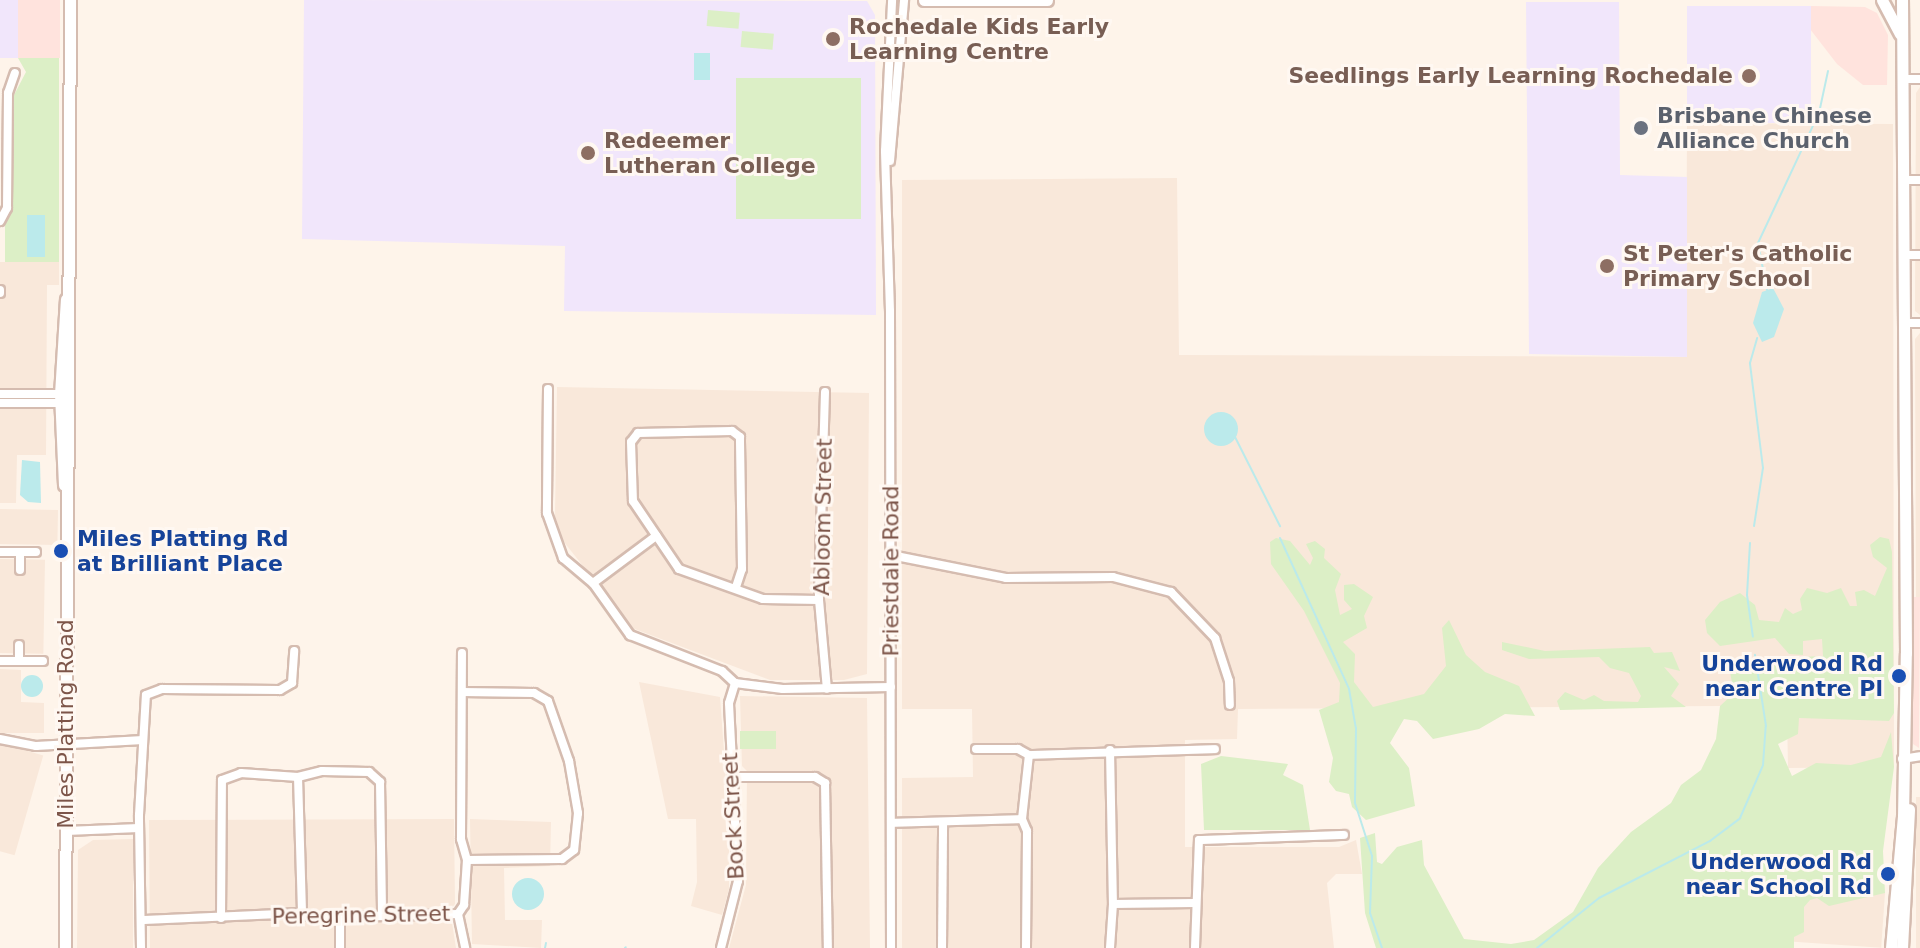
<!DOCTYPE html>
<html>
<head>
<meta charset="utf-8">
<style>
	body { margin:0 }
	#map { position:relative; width:1920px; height:948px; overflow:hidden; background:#fef4ea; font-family:"DejaVu Sans",sans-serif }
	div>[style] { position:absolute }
	.residential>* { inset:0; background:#f9e8da; transform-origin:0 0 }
	.commercial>* { inset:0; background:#ffe3dd; transform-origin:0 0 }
	.education>* { inset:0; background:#f1e6fb; transform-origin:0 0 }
	.green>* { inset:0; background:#dcefc6; transform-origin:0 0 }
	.water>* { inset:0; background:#bbeaeb; transform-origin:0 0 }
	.round { border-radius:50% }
	.stream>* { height:2px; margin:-1px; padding:0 1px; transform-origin:1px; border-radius:1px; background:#bbeaeb }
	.roads { filter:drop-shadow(2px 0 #d5bcb0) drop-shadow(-2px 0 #d5bcb0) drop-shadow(0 2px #d5bcb0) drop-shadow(0 -2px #d5bcb0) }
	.minor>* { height:8px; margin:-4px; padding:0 4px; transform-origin:4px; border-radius:4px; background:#fff }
	.secondary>* { height:11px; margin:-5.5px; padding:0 5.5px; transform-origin:5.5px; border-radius:5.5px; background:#fff }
	.dots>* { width:22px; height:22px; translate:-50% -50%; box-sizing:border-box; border:4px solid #fff8f2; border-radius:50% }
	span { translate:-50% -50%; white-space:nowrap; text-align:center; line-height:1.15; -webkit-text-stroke:6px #fff8f2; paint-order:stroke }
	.education-label { font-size:22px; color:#785e54; font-weight:700 }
	.left { translate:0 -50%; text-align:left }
	.right { translate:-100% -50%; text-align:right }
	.worship-label { font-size:22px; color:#5b616d; font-weight:700 }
	.street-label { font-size:22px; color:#7d5549 }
	.transit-label { font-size:22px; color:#164399; font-weight:700 }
</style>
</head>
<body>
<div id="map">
	<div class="residential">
		<i style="clip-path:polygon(1920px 87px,1920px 315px,1915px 311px,1916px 93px)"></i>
		<i style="clip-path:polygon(1687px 123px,1893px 124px,1894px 767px,1788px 768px,1787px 713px,1720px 706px,1238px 709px,1237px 739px,1185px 740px,1185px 847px,1339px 847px,1356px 840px,1362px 874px,1336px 874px,1327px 883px,1334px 948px,902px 948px,902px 778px,973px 777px,972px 709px,902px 709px,902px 180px,1177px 178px,1179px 355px,1686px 357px)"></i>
		<i style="clip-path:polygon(0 262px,59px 262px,59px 285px,47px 285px,46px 455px,17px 455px,16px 503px,0 503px)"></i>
		<i style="clip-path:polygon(1920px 333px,1920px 597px,1916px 597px,1915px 339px)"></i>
		<i style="clip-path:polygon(557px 387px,869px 393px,867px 674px,844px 680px,770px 680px,632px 628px,560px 537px,555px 518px)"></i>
		<i style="left:0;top:509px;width:58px;height:35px;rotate:1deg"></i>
		<i style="left:0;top:559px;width:45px;height:94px;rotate:1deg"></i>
		<i style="clip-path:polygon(0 669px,21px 670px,21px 702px,44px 703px,44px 733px,0 733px)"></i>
		<i style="clip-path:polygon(639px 682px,720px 697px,729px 818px,729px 889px,722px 915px,691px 906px,697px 882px,696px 819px,668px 819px)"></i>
		<i style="clip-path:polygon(740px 696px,867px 698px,870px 948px,729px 948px,746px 885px,747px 771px,742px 766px)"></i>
		<i style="left:0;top:743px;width:45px;height:104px;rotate:16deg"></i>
		<i style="left:1916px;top:797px;width:4px;height:151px"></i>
		<i style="clip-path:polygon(454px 819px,455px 904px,450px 910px,456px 948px,150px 948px,149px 820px)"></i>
		<i style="clip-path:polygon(470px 819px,551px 822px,550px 866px,504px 868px,505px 920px,542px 920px,541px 948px,472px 944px)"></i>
		<i style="clip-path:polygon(133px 839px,133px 948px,77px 948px,78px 850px,93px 840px)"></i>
		<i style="left:1885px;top:893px;width:55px;height:91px;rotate:94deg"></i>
	</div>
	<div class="commercial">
		<i style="left:18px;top:0;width:42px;height:58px"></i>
		<i style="clip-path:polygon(1811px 6px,1865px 7px,1877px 13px,1888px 35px,1887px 85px,1863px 85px,1837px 64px,1810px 29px)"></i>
		<i style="clip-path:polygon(1913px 597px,1920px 597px,1919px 748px,1913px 744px)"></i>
	</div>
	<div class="education">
		<i style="left:0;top:0;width:18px;height:58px"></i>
		<i style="clip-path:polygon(304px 0,867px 1px,875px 15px,876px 315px,564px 311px,565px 246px,302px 239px)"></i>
		<i style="clip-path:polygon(1526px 2px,1619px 2px,1620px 175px,1687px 177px,1687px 357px,1529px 354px)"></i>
		<i style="left:1811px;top:6px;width:117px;height:124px;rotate:90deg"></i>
	</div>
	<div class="green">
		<i style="left:708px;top:10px;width:32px;height:16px;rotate:5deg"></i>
		<i style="left:742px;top:31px;width:32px;height:16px;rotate:5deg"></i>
		<i style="clip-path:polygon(18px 58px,59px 58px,59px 262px,5px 262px,5px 224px,11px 213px,14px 95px,26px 72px)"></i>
		<i style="left:736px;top:78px;width:125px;height:141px"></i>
		<i style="clip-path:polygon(1880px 537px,1889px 539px,1892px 552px,1894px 713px,1889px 721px,1799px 718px,1798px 734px,1778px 744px,1792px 776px,1816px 763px,1851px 765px,1881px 757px,1891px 732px,1894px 767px,1883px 851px,1885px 893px,1829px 906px,1817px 898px,1810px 900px,1804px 907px,1804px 932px,1794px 937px,1794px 948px,1376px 948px,1365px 913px,1360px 838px,1375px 833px,1377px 862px,1382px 864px,1397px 847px,1422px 840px,1424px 865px,1464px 939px,1511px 944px,1534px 940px,1573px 912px,1598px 868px,1631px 832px,1671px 803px,1681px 785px,1701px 770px,1716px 739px,1720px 706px,1734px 693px,1730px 672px,1735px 660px,1823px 656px,1822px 639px,1803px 641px,1803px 655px,1789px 654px,1775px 638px,1720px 646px,1707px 633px,1705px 620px,1720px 602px,1740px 593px,1755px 605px,1759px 620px,1779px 622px,1785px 608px,1793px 614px,1802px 610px,1800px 599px,1807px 588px,1827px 593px,1841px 588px,1850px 606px,1857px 606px,1855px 592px,1864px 590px,1875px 596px,1887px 568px,1873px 557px,1870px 545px)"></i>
		<i style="clip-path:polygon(1276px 538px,1290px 541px,1310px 565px,1313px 558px,1306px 544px,1315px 541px,1325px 549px,1324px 558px,1341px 574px,1335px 590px,1340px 615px,1352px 609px,1344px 600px,1344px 585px,1354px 584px,1373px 597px,1364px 616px,1367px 628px,1343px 642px,1355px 654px,1354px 682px,1373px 707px,1424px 694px,1446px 666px,1442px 628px,1449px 620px,1466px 655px,1485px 672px,1519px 686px,1535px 716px,1505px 714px,1479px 729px,1433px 739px,1417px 721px,1404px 719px,1390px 743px,1409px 768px,1415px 806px,1366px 820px,1352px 807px,1349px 794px,1336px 791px,1329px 782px,1333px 758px,1319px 710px,1339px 702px,1340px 683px,1304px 611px,1271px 564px,1270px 542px)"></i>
		<i style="clip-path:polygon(1502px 642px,1545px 651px,1650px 647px,1654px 653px,1672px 652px,1680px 671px,1664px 667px,1679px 684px,1671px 696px,1686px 707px,1560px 710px,1557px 701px,1565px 692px,1584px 700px,1594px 695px,1604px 701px,1638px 702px,1641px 696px,1629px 673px,1610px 668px,1599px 657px,1529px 659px,1502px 650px)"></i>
		<i style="left:740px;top:731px;width:36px;height:18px"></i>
		<i style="clip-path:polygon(1221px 756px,1288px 764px,1283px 775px,1303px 785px,1310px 830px,1204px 830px,1201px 764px)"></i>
	</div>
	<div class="water">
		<i style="left:694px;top:53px;width:16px;height:27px"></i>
		<i style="left:27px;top:215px;width:18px;height:42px"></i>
		<i style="clip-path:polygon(1773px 288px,1784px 309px,1774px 337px,1762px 342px,1753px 323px,1762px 292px)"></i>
		<i class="round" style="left:1204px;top:412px;width:34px;height:34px"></i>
		<i style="clip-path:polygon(22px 460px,40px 462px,41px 503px,28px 502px,20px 495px)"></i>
		<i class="round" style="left:21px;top:675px;width:22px;height:22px"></i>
		<i class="round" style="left:512px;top:878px;width:32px;height:32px"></i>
	</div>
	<div class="stream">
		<i style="left:1767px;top:290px;width:48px;rotate:-100.8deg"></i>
		<i style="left:1758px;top:243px;width:144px;rotate:-64.9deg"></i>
		<i style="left:1819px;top:113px;width:43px;rotate:-77.9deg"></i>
		<i style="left:1235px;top:437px;width:100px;rotate:63.2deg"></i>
		<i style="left:1754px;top:526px;width:59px;rotate:-81.2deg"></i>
		<i style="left:1763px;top:468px;width:106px;rotate:-97.1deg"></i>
		<i style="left:1750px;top:363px;width:26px;rotate:-74deg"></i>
		<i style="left:1280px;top:538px;width:166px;rotate:65.4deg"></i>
		<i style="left:1349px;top:689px;width:40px;rotate:80deg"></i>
		<i style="left:1356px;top:728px;width:75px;rotate:90.8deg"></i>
		<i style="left:1355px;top:803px;width:56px;rotate:72.2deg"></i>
		<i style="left:1372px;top:856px;width:57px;rotate:92deg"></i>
		<i style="left:1370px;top:913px;width:37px;rotate:71deg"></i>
		<i style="left:1750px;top:543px;width:52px;rotate:93.3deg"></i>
		<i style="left:1747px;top:595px;width:42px;rotate:81.9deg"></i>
		<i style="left:545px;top:948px;width:5px;rotate:-79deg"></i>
		<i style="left:625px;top:948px;width:1px;rotate:-45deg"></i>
		<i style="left:1537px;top:948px;width:80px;rotate:-38.9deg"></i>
		<i style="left:1599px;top:898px;width:125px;rotate:-27.2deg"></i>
		<i style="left:1710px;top:841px;width:38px;rotate:-37deg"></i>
		<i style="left:1740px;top:818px;width:58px;rotate:-66.5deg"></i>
		<i style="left:1763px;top:765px;width:39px;rotate:-86deg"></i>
		<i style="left:1766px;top:726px;width:72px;rotate:-98.8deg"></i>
	</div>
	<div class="roads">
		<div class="minor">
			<i style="left:1902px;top:79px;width:18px"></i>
			<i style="left:890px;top:161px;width:162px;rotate:-85deg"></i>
			<i style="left:1904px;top:180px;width:16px"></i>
			<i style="left:0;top:221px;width:15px;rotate:-62deg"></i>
			<i style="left:7px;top:208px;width:115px;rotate:-89.5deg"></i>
			<i style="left:8px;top:93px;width:21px;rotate:-71deg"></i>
			<i style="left:1905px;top:255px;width:15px"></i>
			<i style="left:0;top:293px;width:3px;rotate:-90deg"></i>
			<i style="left:1904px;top:323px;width:16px"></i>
			<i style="left:548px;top:389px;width:124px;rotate:90.5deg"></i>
			<i style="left:547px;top:513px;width:48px;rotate:70.4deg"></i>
			<i style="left:563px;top:558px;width:39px;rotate:40deg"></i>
			<i style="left:593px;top:583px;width:64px;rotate:54.6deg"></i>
			<i style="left:630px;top:635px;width:99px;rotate:21.4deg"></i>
			<i style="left:722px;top:671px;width:18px;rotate:43deg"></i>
			<i style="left:825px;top:392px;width:208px;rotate:91.7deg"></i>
			<i style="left:819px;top:600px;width:89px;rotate:84.9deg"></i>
			<i style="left:0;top:394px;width:63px"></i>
			<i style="left:0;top:403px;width:63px"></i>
			<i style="left:0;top:552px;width:36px"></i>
			<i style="left:891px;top:555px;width:117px;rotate:11.3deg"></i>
			<i style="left:1006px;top:578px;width:107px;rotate:-0.5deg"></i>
			<i style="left:1113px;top:577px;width:60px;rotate:14.5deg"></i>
			<i style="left:1171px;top:592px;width:64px;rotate:46.3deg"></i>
			<i style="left:1215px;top:638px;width:45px;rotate:72deg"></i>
			<i style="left:1229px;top:681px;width:24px;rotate:88deg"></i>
			<i style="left:20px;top:570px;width:18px;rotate:-90deg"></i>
			<i style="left:593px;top:583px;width:79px;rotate:-36.7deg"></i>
			<i style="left:736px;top:587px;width:19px;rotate:-72deg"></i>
			<i style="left:742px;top:569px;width:132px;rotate:-90.9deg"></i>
			<i style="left:740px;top:437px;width:10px;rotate:-143deg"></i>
			<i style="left:732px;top:431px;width:94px;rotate:178.8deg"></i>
			<i style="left:638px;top:433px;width:11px;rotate:128deg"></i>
			<i style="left:631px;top:442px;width:59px;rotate:88.1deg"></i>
			<i style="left:633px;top:501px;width:82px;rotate:55.9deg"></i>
			<i style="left:679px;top:569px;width:89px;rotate:19.7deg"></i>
			<i style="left:763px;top:599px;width:56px;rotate:1deg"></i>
			<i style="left:0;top:661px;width:43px"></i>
			<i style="left:19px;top:661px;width:16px;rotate:-90deg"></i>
			<i style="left:735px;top:683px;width:48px;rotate:7.1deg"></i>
			<i style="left:783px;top:689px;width:108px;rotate:-1.1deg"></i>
			<i style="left:462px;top:692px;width:72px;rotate:0.8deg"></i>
			<i style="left:534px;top:693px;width:16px;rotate:30deg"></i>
			<i style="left:548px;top:701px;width:64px;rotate:70.7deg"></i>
			<i style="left:569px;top:761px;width:53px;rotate:80.2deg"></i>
			<i style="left:578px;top:813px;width:37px;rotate:96deg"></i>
			<i style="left:574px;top:850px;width:15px;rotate:143deg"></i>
			<i style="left:562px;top:859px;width:95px;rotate:179.4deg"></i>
			<i style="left:0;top:739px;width:37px;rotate:11deg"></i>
			<i style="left:36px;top:746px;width:107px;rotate:-3.2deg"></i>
			<i style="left:976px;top:749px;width:42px"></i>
			<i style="left:1018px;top:749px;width:13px;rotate:29deg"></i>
			<i style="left:1110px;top:750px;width:154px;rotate:88.9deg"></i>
			<i style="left:1902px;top:759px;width:18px;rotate:-9deg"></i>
			<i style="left:298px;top:777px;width:136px;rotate:88.3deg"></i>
			<i style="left:732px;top:777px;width:83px"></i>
			<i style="left:815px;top:777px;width:12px;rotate:31deg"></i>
			<i style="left:825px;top:783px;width:165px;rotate:89deg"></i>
			<i style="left:891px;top:823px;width:131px;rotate:-1.7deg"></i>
			<i style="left:66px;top:831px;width:73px;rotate:-2.4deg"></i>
			<i style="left:458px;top:914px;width:35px;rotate:78deg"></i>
			<i style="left:340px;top:917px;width:31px;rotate:90deg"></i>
			<i style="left:221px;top:918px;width:138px;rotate:-89.6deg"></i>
			<i style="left:222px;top:780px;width:20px;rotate:-20deg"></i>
			<i style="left:241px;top:773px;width:57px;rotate:4deg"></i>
			<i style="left:298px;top:777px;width:25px;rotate:-14deg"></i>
			<i style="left:322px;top:771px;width:47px;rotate:1.2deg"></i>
			<i style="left:369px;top:772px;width:15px;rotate:42deg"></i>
			<i style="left:380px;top:782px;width:134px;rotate:89.1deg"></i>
			<i style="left:144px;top:920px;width:158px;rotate:-2.5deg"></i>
			<i style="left:302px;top:913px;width:12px;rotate:24deg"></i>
			<i style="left:313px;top:918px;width:145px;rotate:-1.6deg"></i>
			<i style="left:458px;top:914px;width:11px;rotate:-56deg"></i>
			<i style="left:464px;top:905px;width:45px;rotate:-86.2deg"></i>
			<i style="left:467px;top:860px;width:22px;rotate:-106deg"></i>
			<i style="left:461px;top:839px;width:186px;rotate:-89.7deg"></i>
			<i style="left:141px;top:948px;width:133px;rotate:-90.9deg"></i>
			<i style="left:139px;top:815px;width:120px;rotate:-86.7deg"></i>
			<i style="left:146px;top:695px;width:17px;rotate:-21deg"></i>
			<i style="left:162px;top:689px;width:118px;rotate:0.5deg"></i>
			<i style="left:280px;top:690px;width:14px;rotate:-30deg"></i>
			<i style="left:292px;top:683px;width:32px;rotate:-86deg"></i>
			<i style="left:721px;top:948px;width:69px;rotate:-75.8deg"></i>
			<i style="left:738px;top:881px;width:178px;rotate:-92.9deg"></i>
			<i style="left:729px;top:703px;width:21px;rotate:-73deg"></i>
			<i style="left:891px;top:948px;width:637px;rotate:-90.09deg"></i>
			<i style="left:890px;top:311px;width:160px;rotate:-91.8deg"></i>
			<i style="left:885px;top:151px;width:151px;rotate:-87.3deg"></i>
			<i style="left:942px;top:948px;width:125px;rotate:-89.5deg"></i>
			<i style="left:1026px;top:948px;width:117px;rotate:-89.5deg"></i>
			<i style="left:1027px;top:831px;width:13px;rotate:-113deg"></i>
			<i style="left:1022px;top:819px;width:64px;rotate:-83.8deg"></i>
			<i style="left:1029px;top:755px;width:186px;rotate:-1.8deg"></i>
			<i style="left:1110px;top:948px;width:44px;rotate:-86.1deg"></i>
			<i style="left:1113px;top:904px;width:82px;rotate:-0.7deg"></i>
			<i style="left:1195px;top:948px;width:108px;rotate:-87.9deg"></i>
			<i style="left:1199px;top:840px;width:145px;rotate:-2deg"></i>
		</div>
		<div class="secondary">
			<i style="left:924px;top:0;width:123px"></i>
			<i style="left:1882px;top:0;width:38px;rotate:62deg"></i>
			<i style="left:64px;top:485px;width:91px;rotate:-92.5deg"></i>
			<i style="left:60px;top:394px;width:95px;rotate:-86.4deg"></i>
			<i style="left:65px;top:948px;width:948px;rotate:-89.7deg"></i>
			<i style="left:1891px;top:948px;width:132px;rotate:-84.8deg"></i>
			<i style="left:1903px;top:817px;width:164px;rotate:-89deg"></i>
			<i style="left:1906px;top:653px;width:653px;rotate:-90.35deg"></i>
			<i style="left:1902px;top:948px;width:139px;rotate:-87.1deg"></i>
		</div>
	</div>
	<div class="dots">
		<i style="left:833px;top:39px;background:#8d6e63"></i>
		<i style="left:1749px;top:76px;background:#8d6e63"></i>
		<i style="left:1641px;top:128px;background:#6b7280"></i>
		<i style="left:588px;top:153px;background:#8d6e63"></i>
		<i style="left:1607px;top:266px;background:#8d6e63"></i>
		<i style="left:61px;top:551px;background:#1a4fb4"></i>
		<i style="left:1899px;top:676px;background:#1a4fb4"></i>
		<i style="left:1888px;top:874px;background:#1a4fb4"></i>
	</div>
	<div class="education-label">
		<span class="left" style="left:849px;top:39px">Rochedale Kids Early<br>Learning Centre</span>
		<span class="right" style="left:1733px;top:76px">Seedlings Early Learning Rochedale</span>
		<span class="left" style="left:604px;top:153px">Redeemer<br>Lutheran College</span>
		<span class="left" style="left:1623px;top:266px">St Peter's Catholic<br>Primary School</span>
	</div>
	<div class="worship-label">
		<span class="left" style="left:1657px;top:128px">Brisbane Chinese<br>Alliance Church</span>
	</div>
	<div class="street-label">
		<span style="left:823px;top:517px;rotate:-89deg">Abloom Street</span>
		<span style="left:891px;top:571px;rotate:-90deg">Priestdale Road</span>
		<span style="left:66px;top:724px;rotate:-90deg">Miles Platting Road</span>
		<span style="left:733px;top:816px;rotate:-93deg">Bock Street</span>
		<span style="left:361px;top:915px;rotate:-1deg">Peregrine Street</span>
	</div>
	<div class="transit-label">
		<span class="left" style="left:77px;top:551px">Miles Platting Rd<br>at Brilliant Place</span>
		<span class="right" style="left:1883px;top:676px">Underwood Rd<br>near Centre Pl</span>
		<span class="right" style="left:1872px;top:874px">Underwood Rd<br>near School Rd</span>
	</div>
</div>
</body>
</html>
